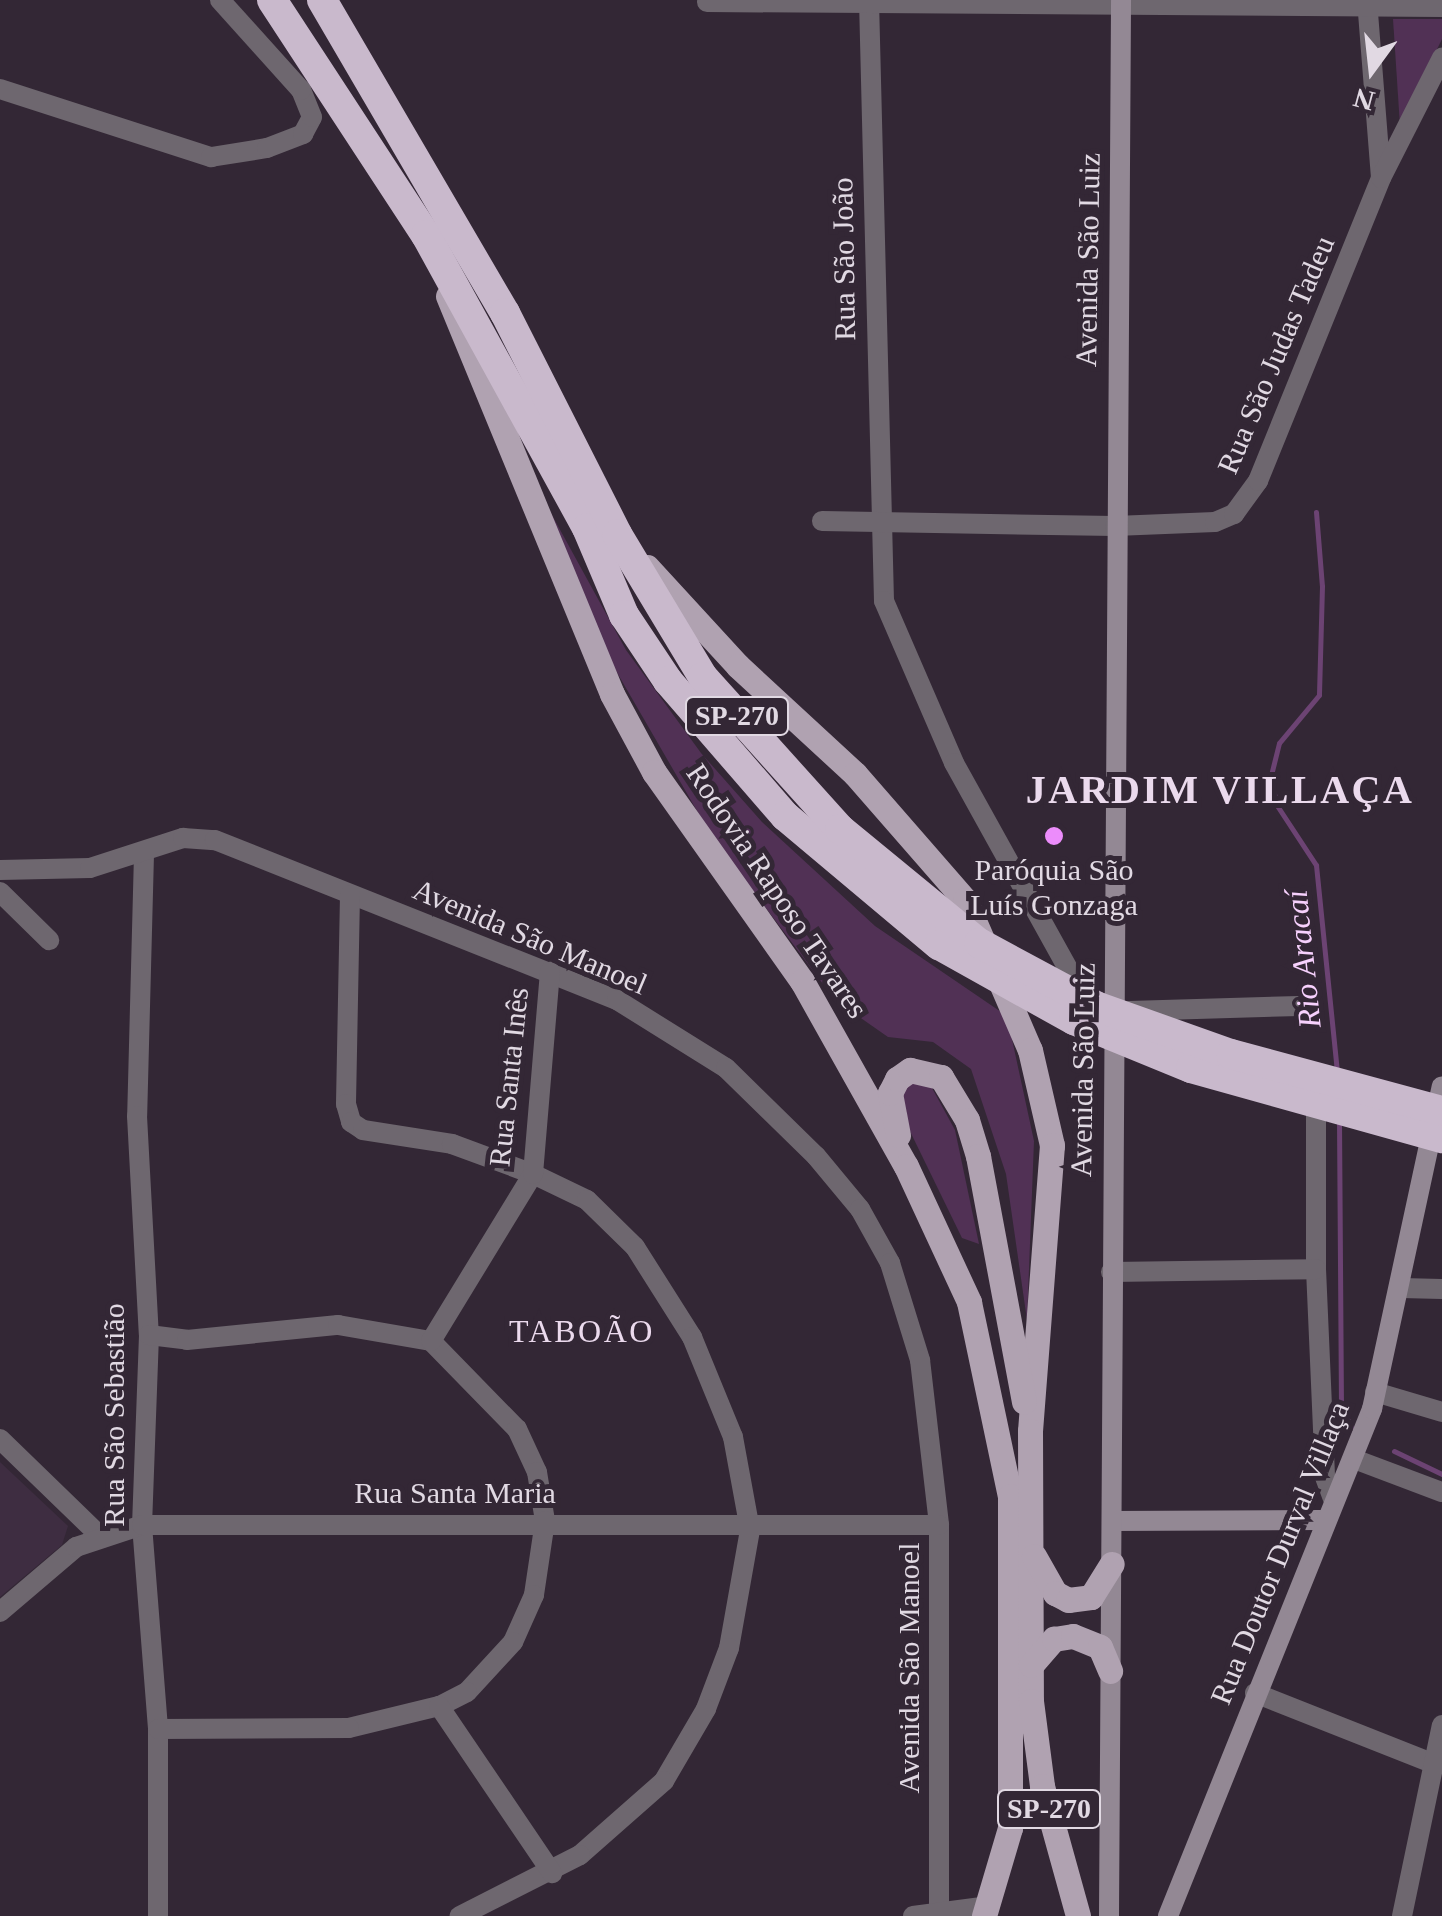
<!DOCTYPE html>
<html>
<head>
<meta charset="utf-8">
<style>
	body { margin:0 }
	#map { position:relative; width:1442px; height:1916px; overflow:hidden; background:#332735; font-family:Georgia,serif }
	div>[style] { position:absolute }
	.built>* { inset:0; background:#3e2d41 }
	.green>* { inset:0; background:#513155 }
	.stream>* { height:5px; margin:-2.5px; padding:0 2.5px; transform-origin:2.5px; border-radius:2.5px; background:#6c4373 }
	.street>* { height:20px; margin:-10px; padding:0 10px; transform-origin:10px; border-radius:10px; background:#6e676f }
	.secondary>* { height:20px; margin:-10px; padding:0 10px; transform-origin:10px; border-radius:10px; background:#938894 }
	.primary>* { height:25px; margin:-12.5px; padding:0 12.5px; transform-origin:12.5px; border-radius:12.5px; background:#b0a2b1 }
	.highway>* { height:30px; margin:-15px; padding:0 15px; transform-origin:15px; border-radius:15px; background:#c9b9cc }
	.dots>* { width:28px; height:28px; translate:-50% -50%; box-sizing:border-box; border:5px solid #332735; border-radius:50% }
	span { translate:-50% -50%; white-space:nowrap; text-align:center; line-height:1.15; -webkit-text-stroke:10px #332735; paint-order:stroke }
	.shield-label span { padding:2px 8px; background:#332735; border:2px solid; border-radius:8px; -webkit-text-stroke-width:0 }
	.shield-label { font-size:28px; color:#e1d9e3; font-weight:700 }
	.street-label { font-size:30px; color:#e1d9e3 }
	.poi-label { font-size:30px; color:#e1d9e3 }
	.water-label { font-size:32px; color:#f7d1fd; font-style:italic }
	.neighbourhood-label { font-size:32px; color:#ebdaed; letter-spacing:2.5px }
	.district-label { font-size:40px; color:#ebdaed; font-weight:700; letter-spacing:2.5px }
	.north { position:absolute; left:1322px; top:20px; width:100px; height:100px; -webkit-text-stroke:8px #332735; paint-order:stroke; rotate:195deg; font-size:28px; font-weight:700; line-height:40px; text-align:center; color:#e1d9e3 }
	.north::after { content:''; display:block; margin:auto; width:35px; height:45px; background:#e1d9e3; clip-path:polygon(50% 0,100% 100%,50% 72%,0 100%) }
</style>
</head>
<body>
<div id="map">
	<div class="built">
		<i style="clip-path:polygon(0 1462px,68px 1526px,62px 1545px,0 1597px)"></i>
	</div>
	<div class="green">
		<i style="clip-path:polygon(1393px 19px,1442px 19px,1442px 39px,1400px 126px)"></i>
		<i style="clip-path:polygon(547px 506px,626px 650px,701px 753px,762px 822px,875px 926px,1007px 1016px,1034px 1141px,1027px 1320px,1006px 1174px,971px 1069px,933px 1042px,888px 1037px,835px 1000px,711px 835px,597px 638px)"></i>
		<i style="clip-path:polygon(910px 1080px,932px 1088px,955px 1130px,979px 1244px,962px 1238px,905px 1121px,902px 1089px)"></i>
	</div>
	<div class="stream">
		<i style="left:1316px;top:512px;width:74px;rotate:85.4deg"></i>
		<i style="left:1322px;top:586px;width:109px;rotate:91.6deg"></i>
		<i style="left:1319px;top:695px;width:62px;rotate:129.8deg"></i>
		<i style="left:1279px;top:743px;width:34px;rotate:104deg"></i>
		<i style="left:1271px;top:776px;width:28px;rotate:80deg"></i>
		<i style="left:1276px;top:804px;width:73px;rotate:56.7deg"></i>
		<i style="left:1316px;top:865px;width:206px;rotate:84.2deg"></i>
		<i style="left:1339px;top:1121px;width:284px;rotate:89.6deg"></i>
		<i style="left:1341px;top:1405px;width:24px;rotate:66deg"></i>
		<i style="left:1394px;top:1451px;width:53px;rotate:25.6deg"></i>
	</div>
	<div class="street">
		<i style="left:869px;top:0;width:601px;rotate:88.57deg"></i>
		<i style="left:884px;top:601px;width:176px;rotate:66.6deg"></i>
		<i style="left:954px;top:763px;width:270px;rotate:61deg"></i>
		<i style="left:1367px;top:0;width:177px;rotate:85.5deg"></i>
		<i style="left:707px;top:2px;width:735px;rotate:0.39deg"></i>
		<i style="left:0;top:89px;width:222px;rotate:17.9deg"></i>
		<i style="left:211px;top:157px;width:57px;rotate:-9.1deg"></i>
		<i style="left:267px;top:148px;width:39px;rotate:-21deg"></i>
		<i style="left:303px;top:134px;width:19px;rotate:-62deg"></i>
		<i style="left:312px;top:117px;width:29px;rotate:-112deg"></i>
		<i style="left:301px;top:90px;width:121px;rotate:-132deg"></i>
		<i style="left:822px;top:521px;width:293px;rotate:1deg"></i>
		<i style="left:1115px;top:526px;width:100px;rotate:-2.3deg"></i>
		<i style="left:1215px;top:522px;width:21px;rotate:-23deg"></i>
		<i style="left:1234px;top:514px;width:41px;rotate:-54deg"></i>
		<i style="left:1258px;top:481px;width:327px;rotate:-67.9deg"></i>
		<i style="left:1381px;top:178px;width:135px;rotate:-63.1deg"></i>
		<i style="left:144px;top:854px;width:262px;rotate:91.5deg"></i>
		<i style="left:137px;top:1116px;width:219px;rotate:86.9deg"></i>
		<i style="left:149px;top:1335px;width:190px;rotate:92.1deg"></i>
		<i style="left:142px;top:1525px;width:205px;rotate:85.5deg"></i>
		<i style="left:158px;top:1729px;width:187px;rotate:90deg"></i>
		<i style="left:0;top:870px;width:90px;rotate:-1.3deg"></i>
		<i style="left:90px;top:868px;width:98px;rotate:-17.9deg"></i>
		<i style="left:183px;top:838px;width:32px;rotate:4deg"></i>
		<i style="left:215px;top:840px;width:433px;rotate:21.7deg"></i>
		<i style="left:617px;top:1000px;width:128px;rotate:32deg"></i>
		<i style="left:726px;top:1068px;width:126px;rotate:44.4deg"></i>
		<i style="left:816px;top:1156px;width:69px;rotate:50.3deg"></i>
		<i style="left:860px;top:1209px;width:62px;rotate:60.9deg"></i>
		<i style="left:890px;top:1263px;width:102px;rotate:72.8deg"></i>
		<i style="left:920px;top:1360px;width:166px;rotate:83.4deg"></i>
		<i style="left:939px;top:1525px;width:391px;rotate:90deg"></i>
		<i style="left:0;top:892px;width:69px;rotate:44.4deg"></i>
		<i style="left:350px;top:895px;width:209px;rotate:91.1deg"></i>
		<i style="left:346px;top:1104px;width:19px;rotate:74deg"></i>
		<i style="left:351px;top:1122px;width:14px;rotate:34deg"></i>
		<i style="left:363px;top:1130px;width:90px;rotate:8.9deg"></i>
		<i style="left:452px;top:1144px;width:86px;rotate:20.3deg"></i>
		<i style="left:533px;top:1174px;width:60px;rotate:25.7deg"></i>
		<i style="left:587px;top:1200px;width:67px;rotate:44.4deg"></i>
		<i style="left:635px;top:1247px;width:107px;rotate:57.7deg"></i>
		<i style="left:692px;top:1337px;width:108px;rotate:67.7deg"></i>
		<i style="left:733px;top:1437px;width:95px;rotate:79.6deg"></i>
		<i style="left:750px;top:1530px;width:120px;rotate:100.1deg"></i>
		<i style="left:729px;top:1648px;width:65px;rotate:110.7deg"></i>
		<i style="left:706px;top:1709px;width:83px;rotate:120.3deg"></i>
		<i style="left:664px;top:1781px;width:112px;rotate:138.6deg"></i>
		<i style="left:580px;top:1855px;width:135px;rotate:153.1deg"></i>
		<i style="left:1129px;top:1011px;width:170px;rotate:-1.7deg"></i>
		<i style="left:1316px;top:1093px;width:176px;rotate:90deg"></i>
		<i style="left:1316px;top:1269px;width:208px;rotate:87.5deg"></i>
		<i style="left:1325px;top:1477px;width:23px;rotate:70deg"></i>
		<i style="left:1111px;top:1272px;width:205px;rotate:-0.8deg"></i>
		<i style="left:1401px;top:1288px;width:41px;rotate:1.4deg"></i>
		<i style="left:149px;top:1335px;width:38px;rotate:7deg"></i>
		<i style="left:187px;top:1340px;width:152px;rotate:-5.7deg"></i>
		<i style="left:338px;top:1325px;width:94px;rotate:9.8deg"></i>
		<i style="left:431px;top:1341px;width:123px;rotate:45.7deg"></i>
		<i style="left:517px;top:1429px;width:47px;rotate:65.1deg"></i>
		<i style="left:537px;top:1472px;width:50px;rotate:80.7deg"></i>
		<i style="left:545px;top:1521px;width:75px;rotate:98.5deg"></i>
		<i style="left:534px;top:1595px;width:51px;rotate:114.1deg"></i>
		<i style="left:513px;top:1642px;width:68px;rotate:132.6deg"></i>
		<i style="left:467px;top:1692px;width:31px;rotate:153deg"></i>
		<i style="left:439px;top:1706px;width:93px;rotate:166.3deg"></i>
		<i style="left:349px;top:1728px;width:191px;rotate:179.7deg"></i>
		<i style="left:431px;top:1341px;width:196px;rotate:-58.6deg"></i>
		<i style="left:533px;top:1174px;width:203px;rotate:-85.2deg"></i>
		<i style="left:1375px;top:1392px;width:70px;rotate:16.6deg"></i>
		<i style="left:0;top:1439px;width:142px;rotate:44.1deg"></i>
		<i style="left:1354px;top:1459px;width:94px;rotate:20.6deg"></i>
		<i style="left:0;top:1612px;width:100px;rotate:-40.5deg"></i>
		<i style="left:76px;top:1547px;width:70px;rotate:-18.4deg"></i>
		<i style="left:142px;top:1525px;width:797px"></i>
		<i style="left:1255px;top:1693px;width:193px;rotate:21.6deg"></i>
		<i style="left:439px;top:1706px;width:202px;rotate:55.9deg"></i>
		<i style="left:913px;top:1916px;width:77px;rotate:-7.5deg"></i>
		<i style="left:1402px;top:1916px;width:195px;rotate:-78.2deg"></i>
	</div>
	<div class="secondary">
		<i style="left:1112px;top:1521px;width:210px;rotate:-0.3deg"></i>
		<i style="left:1109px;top:1916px;width:1916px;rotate:-89.64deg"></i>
		<i style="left:1168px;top:1916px;width:547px;rotate:-68.08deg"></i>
		<i style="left:1372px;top:1409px;width:330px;rotate:-77.8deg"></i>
	</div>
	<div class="primary">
		<i style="left:448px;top:296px;width:430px;rotate:67.6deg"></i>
		<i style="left:612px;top:694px;width:89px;rotate:61.7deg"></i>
		<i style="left:654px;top:772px;width:256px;rotate:54.7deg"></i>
		<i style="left:802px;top:981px;width:212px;rotate:60.7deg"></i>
		<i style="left:906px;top:1166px;width:150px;rotate:65.1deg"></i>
		<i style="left:969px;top:1302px;width:198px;rotate:78.1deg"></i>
		<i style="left:1010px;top:1496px;width:332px;rotate:90deg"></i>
		<i style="left:1010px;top:1828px;width:92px;rotate:106.5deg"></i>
		<i style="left:647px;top:567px;width:134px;rotate:47.4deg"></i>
		<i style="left:738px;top:666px;width:159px;rotate:42.7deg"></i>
		<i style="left:855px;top:774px;width:167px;rotate:48.9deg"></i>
		<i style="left:965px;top:900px;width:163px;rotate:66.6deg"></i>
		<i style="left:1030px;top:1050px;width:98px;rotate:77deg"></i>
		<i style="left:1052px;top:1145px;width:287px;rotate:94.4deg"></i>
		<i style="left:1030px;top:1431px;width:270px;rotate:89.8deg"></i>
		<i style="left:1031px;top:1701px;width:86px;rotate:82.6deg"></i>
		<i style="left:1042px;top:1786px;width:135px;rotate:74.5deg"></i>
		<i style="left:898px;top:1135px;width:43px;rotate:-100.8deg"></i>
		<i style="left:890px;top:1093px;width:16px;rotate:-63deg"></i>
		<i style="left:897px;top:1079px;width:16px;rotate:-35deg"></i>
		<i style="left:910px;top:1070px;width:32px;rotate:13deg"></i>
		<i style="left:941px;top:1077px;width:50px;rotate:58.8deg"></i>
		<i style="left:967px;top:1120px;width:38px;rotate:73deg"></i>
		<i style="left:978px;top:1156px;width:250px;rotate:79.4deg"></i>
		<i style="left:1034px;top:1556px;width:43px;rotate:60.4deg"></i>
		<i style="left:1055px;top:1593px;width:15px;rotate:28deg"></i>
		<i style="left:1068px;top:1600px;width:23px;rotate:-7deg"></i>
		<i style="left:1091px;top:1597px;width:39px;rotate:-58deg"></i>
		<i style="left:1031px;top:1665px;width:35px;rotate:-49deg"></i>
		<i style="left:1054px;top:1639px;width:19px;rotate:-9deg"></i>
		<i style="left:1073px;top:1636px;width:29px;rotate:22deg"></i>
		<i style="left:1100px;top:1647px;width:26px;rotate:67deg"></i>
	</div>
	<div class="highway">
		<i style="left:272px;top:0;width:281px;rotate:56.8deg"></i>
		<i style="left:426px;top:235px;width:334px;rotate:61.2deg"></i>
		<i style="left:587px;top:528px;width:95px;rotate:67deg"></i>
		<i style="left:624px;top:615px;width:79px;rotate:56.3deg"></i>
		<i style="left:668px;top:681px;width:179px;rotate:49.1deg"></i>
		<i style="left:785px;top:816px;width:201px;rotate:40deg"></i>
		<i style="left:939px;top:945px;width:154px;rotate:29.1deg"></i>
		<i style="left:1074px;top:1020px;width:126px;rotate:22.3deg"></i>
		<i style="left:1191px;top:1068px;width:261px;rotate:15.6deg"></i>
		<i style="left:322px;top:0;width:363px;rotate:59.7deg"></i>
		<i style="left:505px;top:313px;width:248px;rotate:63.1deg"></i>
		<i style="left:617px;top:534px;width:167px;rotate:59deg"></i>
		<i style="left:703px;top:677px;width:205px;rotate:48deg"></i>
		<i style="left:840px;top:829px;width:180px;rotate:39.4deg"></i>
		<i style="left:979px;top:943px;width:135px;rotate:28.3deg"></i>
		<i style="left:1098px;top:1007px;width:141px;rotate:19.5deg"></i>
		<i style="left:1231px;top:1054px;width:219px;rotate:15.1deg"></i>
	</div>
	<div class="dots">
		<i style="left:1054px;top:836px;background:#ec8cfb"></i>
	</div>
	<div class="shield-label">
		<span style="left:737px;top:716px">SP-270</span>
		<span style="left:1049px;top:1809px">SP-270</span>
	</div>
	<div class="street-label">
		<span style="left:844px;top:259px;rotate:-91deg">Rua São João</span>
		<span style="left:1088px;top:260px;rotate:-89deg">Avenida São Luiz</span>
		<span style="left:1276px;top:355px;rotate:-67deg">Rua São Judas Tadeu</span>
		<span style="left:777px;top:891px;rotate:56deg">Rodovia Raposo Tavares</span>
		<span style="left:530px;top:937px;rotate:23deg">Avenida São Manoel</span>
		<span style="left:1083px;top:1070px;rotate:-89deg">Avenida São Luiz</span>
		<span style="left:509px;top:1077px;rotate:-84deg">Rua Santa Inês</span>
		<span style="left:114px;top:1415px;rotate:-90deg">Rua São Sebastião</span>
		<span style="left:455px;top:1493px">Rua Santa Maria</span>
		<span style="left:1280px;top:1553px;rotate:-68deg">Rua Doutor Durval Villaça</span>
		<span style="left:909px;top:1668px;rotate:-90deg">Avenida São Manoel</span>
	</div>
	<div class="poi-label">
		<span style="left:1054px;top:887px">Paróquia São<br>Luís Gonzaga</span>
	</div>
	<div class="water-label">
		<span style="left:1303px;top:959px;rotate:-96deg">Rio Aracaí</span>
	</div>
	<div class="neighbourhood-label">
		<span style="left:582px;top:1331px">TABOÃO</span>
	</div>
	<div class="district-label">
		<span style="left:1220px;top:790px">JARDIM VILLAÇA</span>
	</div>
	<div class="north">N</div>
</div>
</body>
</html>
